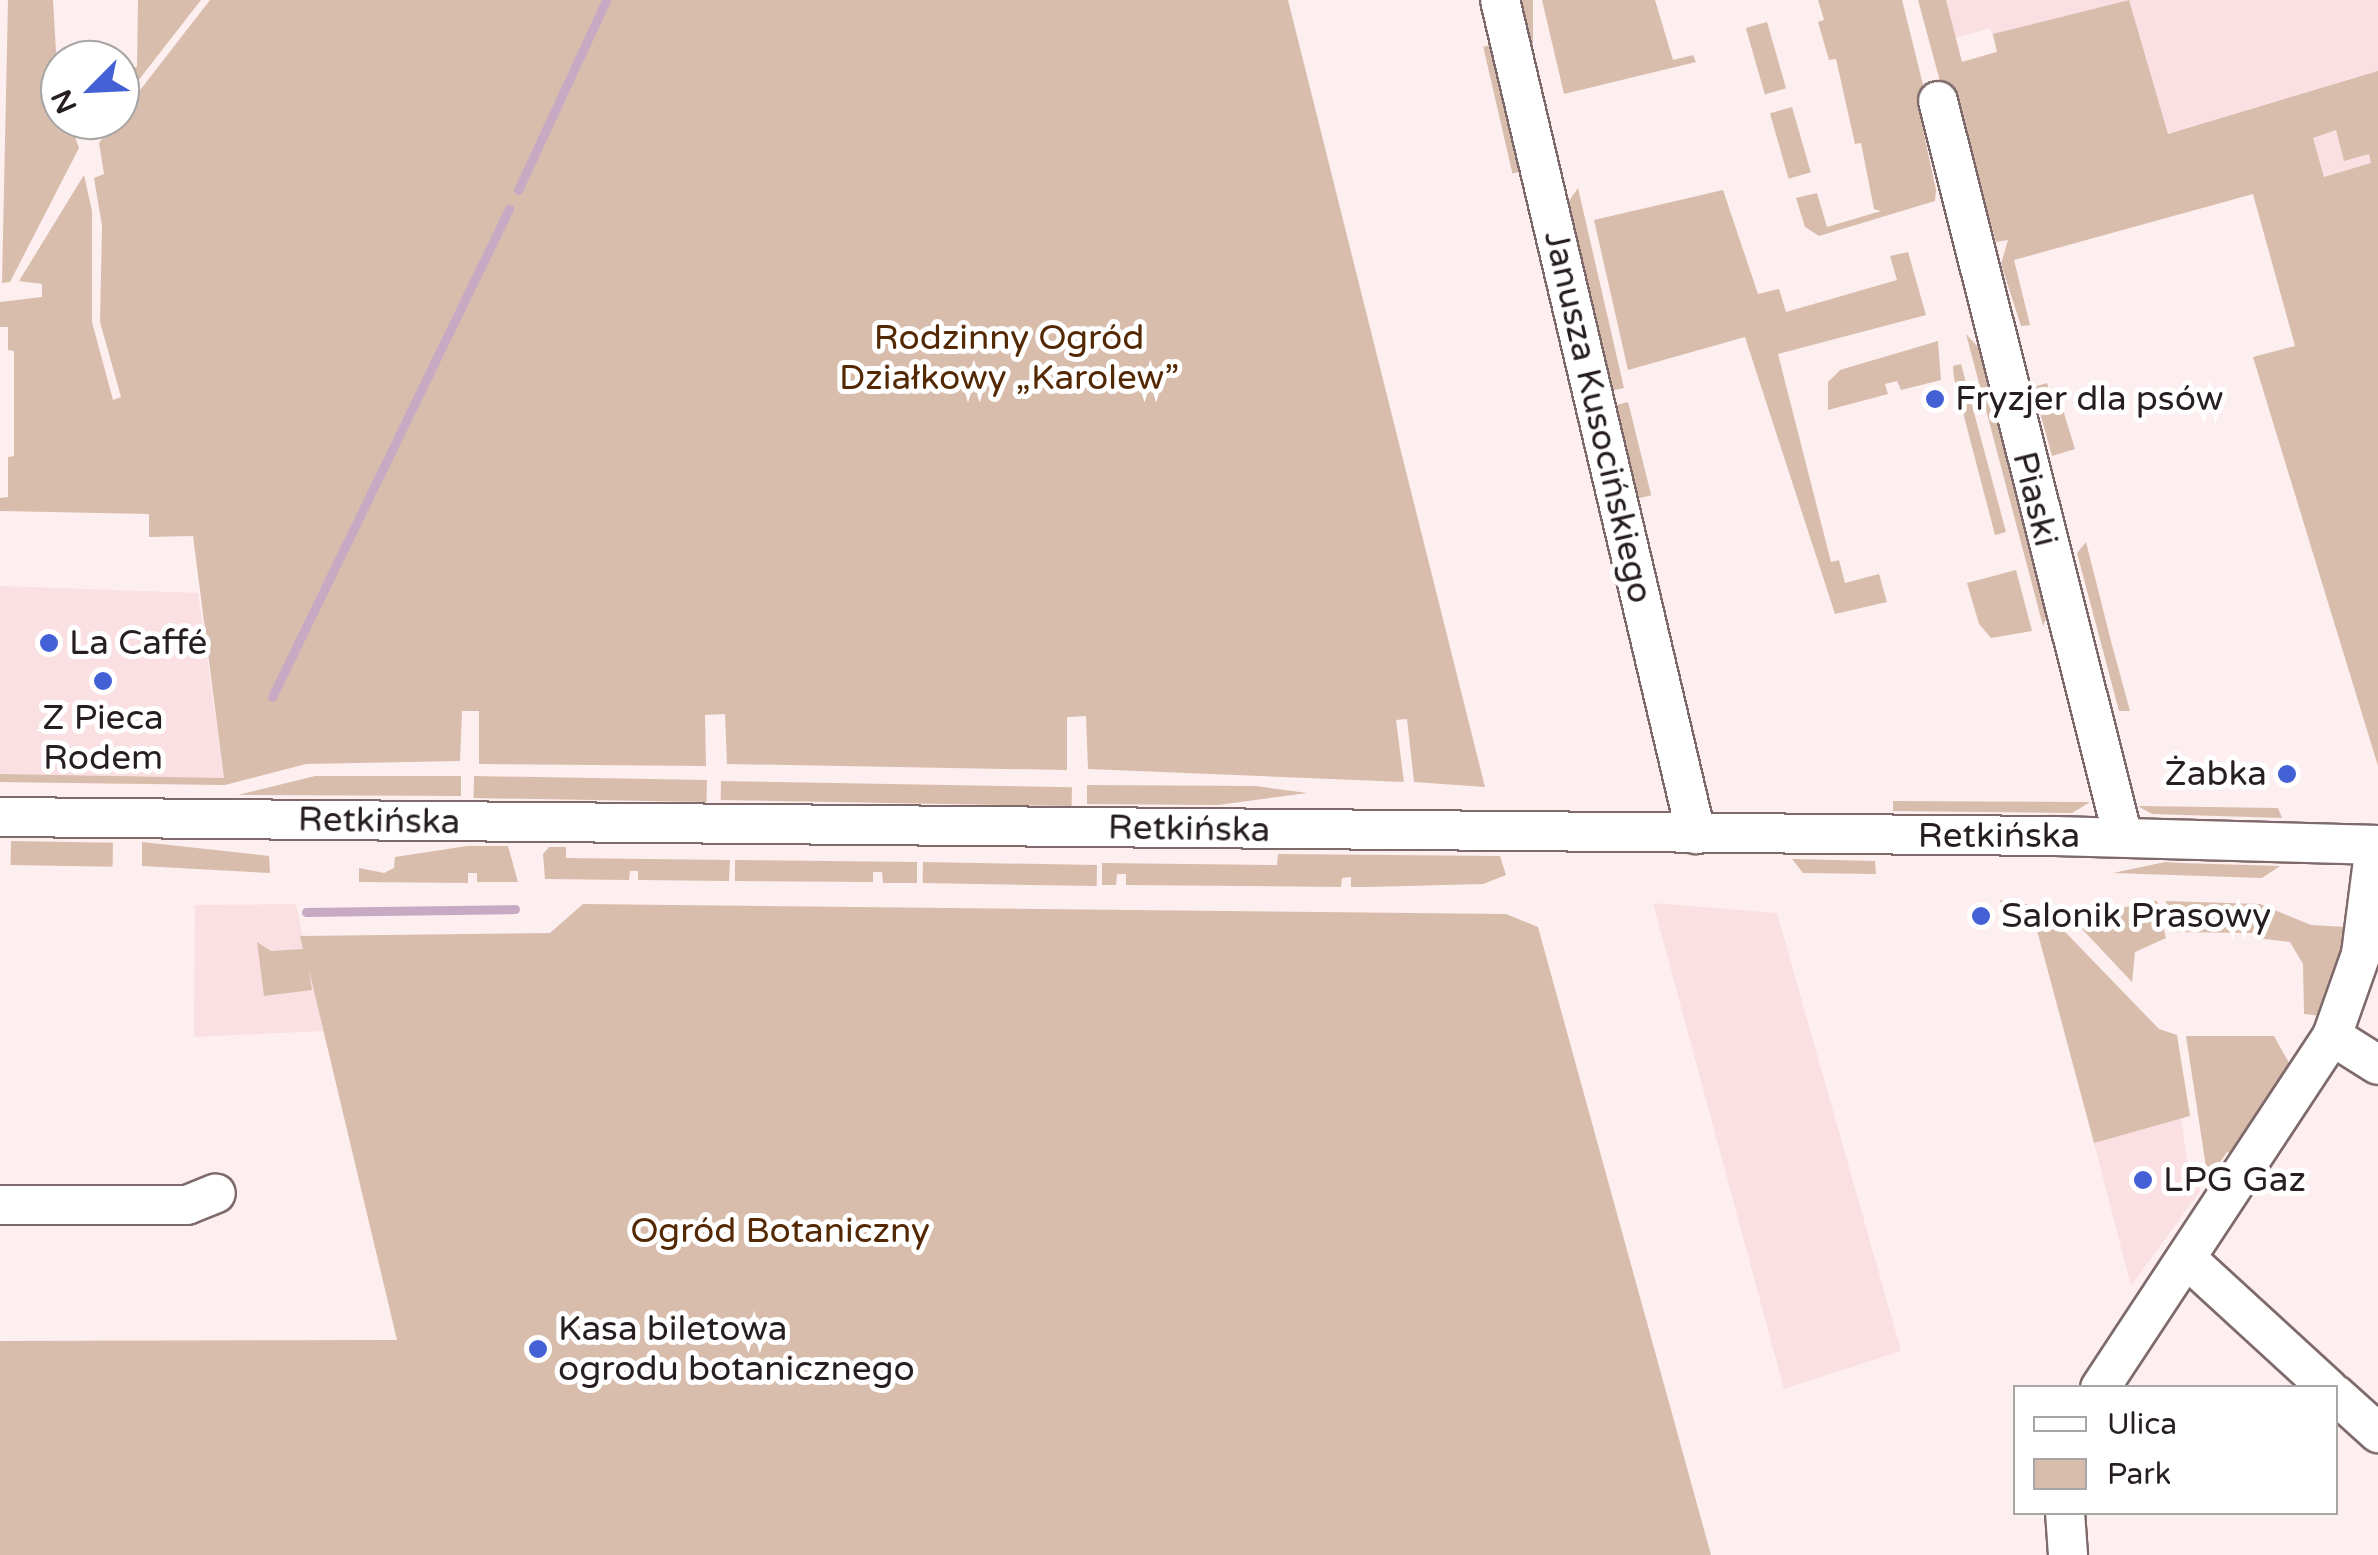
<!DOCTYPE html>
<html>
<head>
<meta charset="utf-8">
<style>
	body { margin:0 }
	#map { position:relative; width:2378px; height:1555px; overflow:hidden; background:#fdeeef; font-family:"Varela Round",sans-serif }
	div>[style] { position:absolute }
	.built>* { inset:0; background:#fae0e2 }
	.green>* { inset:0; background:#d9bdac; transform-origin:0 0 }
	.stream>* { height:9px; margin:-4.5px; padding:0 4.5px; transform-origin:4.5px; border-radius:4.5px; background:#c8a9c3 }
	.roads { filter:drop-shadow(2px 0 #7e6a6b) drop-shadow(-2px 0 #7e6a6b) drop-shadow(0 2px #7e6a6b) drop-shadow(0 -2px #7e6a6b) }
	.minor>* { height:38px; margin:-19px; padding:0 19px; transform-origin:19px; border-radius:19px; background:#fff }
	.dots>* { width:28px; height:28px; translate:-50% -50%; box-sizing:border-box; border:5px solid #fff; border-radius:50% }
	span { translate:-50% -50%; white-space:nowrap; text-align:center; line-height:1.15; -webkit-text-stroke:10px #fff; paint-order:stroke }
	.park-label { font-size:35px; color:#542803 }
	.poi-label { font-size:35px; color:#261e1f }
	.left { translate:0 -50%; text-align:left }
	.right { translate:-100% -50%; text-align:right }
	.street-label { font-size:35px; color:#261e1f }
	.legend { position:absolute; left:2013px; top:1385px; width:325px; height:130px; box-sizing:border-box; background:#fff; border:2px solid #a8a5a5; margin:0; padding:12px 18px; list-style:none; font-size:30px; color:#261e1f }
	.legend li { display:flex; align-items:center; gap:20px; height:50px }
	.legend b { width:50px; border:2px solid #a8a5a5 }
	.north { position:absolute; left:40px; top:40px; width:100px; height:100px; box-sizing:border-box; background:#fff; border:2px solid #a8a5a5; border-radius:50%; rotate:246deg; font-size:28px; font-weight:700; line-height:40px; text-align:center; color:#261e1f }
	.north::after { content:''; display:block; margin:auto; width:35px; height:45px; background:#4361d4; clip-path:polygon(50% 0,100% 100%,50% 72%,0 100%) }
</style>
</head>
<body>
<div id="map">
	<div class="built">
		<i style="clip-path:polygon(1946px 0,2378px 0,2378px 325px,2296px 346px,2253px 194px,2013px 260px,1962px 62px,1997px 51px,1990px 28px,1955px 38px)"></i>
		<i style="clip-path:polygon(0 586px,198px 593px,225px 785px,0 782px)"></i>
		<i style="clip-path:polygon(1653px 903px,1777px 913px,1901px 1351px,1784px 1389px)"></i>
		<i style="clip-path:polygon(296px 904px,323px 1031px,194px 1037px,195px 905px)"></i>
		<i style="clip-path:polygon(2181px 1118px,2189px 1174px,2198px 1174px,2200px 1191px,2131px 1286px,2094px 1143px)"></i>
	</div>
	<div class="green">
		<i style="clip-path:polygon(8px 0,53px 0,60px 120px,69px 120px,79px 148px,10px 282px,2px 283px)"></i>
		<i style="clip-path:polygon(138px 0,201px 0,120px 104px,120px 68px,137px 67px)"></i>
		<i style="clip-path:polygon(210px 0,1288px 0,1485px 787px,1414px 782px,1407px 719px,1396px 720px,1404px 782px,1088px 769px,1086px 716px,1067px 717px,1067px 770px,727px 764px,725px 714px,705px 715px,706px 766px,479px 764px,479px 711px,462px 711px,460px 761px,306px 764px,225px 785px,0 782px,0 774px,224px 778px,193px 536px,149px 537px,149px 514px,0 511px,0 498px,8px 497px,8px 457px,14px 456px,14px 351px,8px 350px,8px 327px,0 327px,0 302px,42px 297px,42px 284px,19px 281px,84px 175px,92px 211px,92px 322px,113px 400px,121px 397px,100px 322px,102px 226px,94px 178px,104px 174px,99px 143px)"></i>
		<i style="left:1516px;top:0;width:17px;height:100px"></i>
		<i style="clip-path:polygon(1542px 0,1655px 0,1673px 60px,1693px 55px,1696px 62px,1564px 94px)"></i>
		<i style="clip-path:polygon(1818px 0,1902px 0,1930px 113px,1921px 120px,1936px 190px,1935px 201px,1819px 236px,1805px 227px,1796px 198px,1817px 193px,1827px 227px,1881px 211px,1874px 209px,1861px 143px,1855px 144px,1836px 59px,1829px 60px,1818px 22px,1824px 20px)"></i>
		<i style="clip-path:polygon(evenodd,1918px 0,1946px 0,1962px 62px,1997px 52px,1993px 34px,2129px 0,2168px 134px,2378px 71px,2378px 766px,2253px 357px,2295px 346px,2253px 194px,2014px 260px,2030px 325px,2021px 326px,2001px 264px,2008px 240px,1996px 242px,1960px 112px,1947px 107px,1918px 0,2336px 130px,2344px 161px,2369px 154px,2371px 163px,2324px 177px,2313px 138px,2336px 130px)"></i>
		<i style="left:1767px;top:22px;width:69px;height:22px;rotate:74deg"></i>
		<i style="left:1491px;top:45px;width:130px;height:8px;rotate:77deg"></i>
		<i style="left:1792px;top:107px;width:68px;height:23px;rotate:74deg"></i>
		<i style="clip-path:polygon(1578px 188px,1624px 388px,1609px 391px,1565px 207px)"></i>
		<i style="clip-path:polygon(1723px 190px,1758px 294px,1779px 289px,1786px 312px,1897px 280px,1890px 256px,1908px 252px,1926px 315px,1778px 354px,1831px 562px,1839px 560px,1845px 583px,1879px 574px,1887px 602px,1835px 614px,1745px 337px,1628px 370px,1594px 220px)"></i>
		<i style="clip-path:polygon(1966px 334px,1978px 347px,2050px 609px,2043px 626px)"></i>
		<i style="clip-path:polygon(1938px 341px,1941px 380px,1901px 390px,1897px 381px,1885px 384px,1888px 394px,1828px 410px,1828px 382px,1840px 370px)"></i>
		<i style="clip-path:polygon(1961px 364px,2006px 532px,1995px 535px,1954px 378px,1953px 366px)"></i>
		<i style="clip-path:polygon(2047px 383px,2052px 402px,2060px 400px,2075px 449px,2052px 456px,2033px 387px)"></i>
		<i style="left:1628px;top:402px;width:96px;height:15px;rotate:76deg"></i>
		<i style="clip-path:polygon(2086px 542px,2112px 645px,2130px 711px,2119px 711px,2077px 553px)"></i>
		<i style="clip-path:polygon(2016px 570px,2032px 631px,1991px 638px,1979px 624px,1967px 583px)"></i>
		<i style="clip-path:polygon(315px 776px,461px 776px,461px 796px,238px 795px)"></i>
		<i style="left:474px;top:776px;width:233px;height:22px;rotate:1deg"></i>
		<i style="left:721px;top:781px;width:351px;height:19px;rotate:1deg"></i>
		<i style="clip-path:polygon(1087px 785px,1256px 786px,1307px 793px,1218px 805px,1087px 804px)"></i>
		<i style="clip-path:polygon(1893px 801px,2090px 802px,2072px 813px,1893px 811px)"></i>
		<i style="clip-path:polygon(2138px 806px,2278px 808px,2282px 818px,2152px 814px)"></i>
		<i style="left:11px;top:841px;width:102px;height:24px;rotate:1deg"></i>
		<i style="clip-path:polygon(142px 842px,269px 856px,270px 873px,142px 866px)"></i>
		<i style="clip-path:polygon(467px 846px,508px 846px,518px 882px,477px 882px,477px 873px,468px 873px,468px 883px,359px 882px,359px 868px,384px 873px,394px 868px,395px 857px)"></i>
		<i style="clip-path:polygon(549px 847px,566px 847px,566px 858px,730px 860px,729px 881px,638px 880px,638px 871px,630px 871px,629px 880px,545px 879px,543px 854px)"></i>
		<i style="clip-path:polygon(1278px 854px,1500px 856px,1506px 875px,1483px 884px,1368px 887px,1351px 887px,1351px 877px,1342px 878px,1341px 887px,1126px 885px,1126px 874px,1117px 874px,1116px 885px,1102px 885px,1102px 863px,1277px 865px)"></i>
		<i style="clip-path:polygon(1792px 859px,1875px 861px,1876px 874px,1803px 873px)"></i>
		<i style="clip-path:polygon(735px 860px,917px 862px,917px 883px,883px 883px,882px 872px,873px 872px,873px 882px,735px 881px)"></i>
		<i style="left:923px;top:862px;width:174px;height:21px;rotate:1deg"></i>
		<i style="clip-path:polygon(2165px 862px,2181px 863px,2280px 866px,2262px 878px,2113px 873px)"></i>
		<i style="clip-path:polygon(2000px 900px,2040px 906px,2159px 1029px,2177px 1035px,2190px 1116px,2094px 1143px,2031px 908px,2001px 908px)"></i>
		<i style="clip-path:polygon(2145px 901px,2157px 901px,2166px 938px,2135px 952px,2132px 982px,2066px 912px,2097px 916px)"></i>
		<i style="clip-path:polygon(2166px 901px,2260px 904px,2311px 925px,2347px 927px,2322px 1016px,2304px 1014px,2303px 964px,2290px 942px,2256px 938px,2256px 933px,2173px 932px)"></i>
		<i style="clip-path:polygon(583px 904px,1506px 914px,1538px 927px,1711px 1555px,0 1555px,0 1341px,397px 1340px,309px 970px,312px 990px,264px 996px,257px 942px,271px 951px,303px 949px,300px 936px,550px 933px)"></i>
		<i style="clip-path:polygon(2186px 1036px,2274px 1036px,2294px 1072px,2238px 1155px,2227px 1152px,2208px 1180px)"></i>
	</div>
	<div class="stream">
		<i style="left:518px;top:190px;width:209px;rotate:-65.1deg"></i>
		<i style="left:272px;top:697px;width:543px;rotate:-64.1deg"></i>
		<i style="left:306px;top:912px;width:209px;rotate:-0.8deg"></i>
	</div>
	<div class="roads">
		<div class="minor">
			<i style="left:1500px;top:0;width:857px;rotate:76.77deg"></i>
			<i style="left:1938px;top:101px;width:759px;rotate:75.89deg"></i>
			<i style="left:0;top:817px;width:2056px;rotate:0.53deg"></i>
			<i style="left:2056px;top:836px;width:322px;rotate:1.6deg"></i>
			<i style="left:2332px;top:1036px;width:54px;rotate:32.2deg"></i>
			<i style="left:0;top:1205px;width:187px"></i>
			<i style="left:187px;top:1205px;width:31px;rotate:-22deg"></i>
			<i style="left:2186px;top:1258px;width:193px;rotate:42.5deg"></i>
			<i style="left:2100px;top:1388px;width:422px;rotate:-56.6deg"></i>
			<i style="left:2332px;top:1036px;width:87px;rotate:-70.5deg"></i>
			<i style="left:2361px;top:954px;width:110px;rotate:-82.7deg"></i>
			<i style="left:2336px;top:1395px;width:57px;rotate:42.1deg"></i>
			<i style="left:2065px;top:1512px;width:43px;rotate:86deg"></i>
		</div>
	</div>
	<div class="dots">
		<i style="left:1935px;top:399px;background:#4361d4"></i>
		<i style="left:49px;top:643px;background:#4361d4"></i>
		<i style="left:103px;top:681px;background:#4361d4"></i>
		<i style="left:2287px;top:774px;background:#4361d4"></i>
		<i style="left:1981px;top:916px;background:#4361d4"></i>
		<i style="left:2143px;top:1180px;background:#4361d4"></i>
		<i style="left:538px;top:1349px;background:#4361d4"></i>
	</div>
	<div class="park-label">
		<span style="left:1009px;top:358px">Rodzinny Ogród<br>Działkowy „Karolew”</span>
		<span style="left:780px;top:1231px">Ogród Botaniczny</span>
	</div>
	<div class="poi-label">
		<span class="left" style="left:1955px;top:399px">Fryzjer dla psów</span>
		<span class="left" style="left:69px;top:643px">La Caffé</span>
		<span style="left:103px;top:738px">Z Pieca<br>Rodem</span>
		<span class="right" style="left:2267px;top:774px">Żabka</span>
		<span class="left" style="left:2001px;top:916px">Salonik Prasowy</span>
		<span class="left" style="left:2163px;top:1180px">LPG Gaz</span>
		<span class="left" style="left:558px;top:1349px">Kasa biletowa<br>ogrodu botanicznego</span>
	</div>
	<div class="street-label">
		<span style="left:1598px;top:417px;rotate:77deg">Janusza Kusocińskiego</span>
		<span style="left:2035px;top:499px;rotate:76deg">Piaski</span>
		<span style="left:379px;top:821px;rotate:1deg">Retkińska</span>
		<span style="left:1189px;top:829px;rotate:1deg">Retkińska</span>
		<span style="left:1999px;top:836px">Retkińska</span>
	</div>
	<ul class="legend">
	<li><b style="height:12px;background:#fff"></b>Ulica</li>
	<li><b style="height:28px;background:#d9bdac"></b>Park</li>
	</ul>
	<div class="north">N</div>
</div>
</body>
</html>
